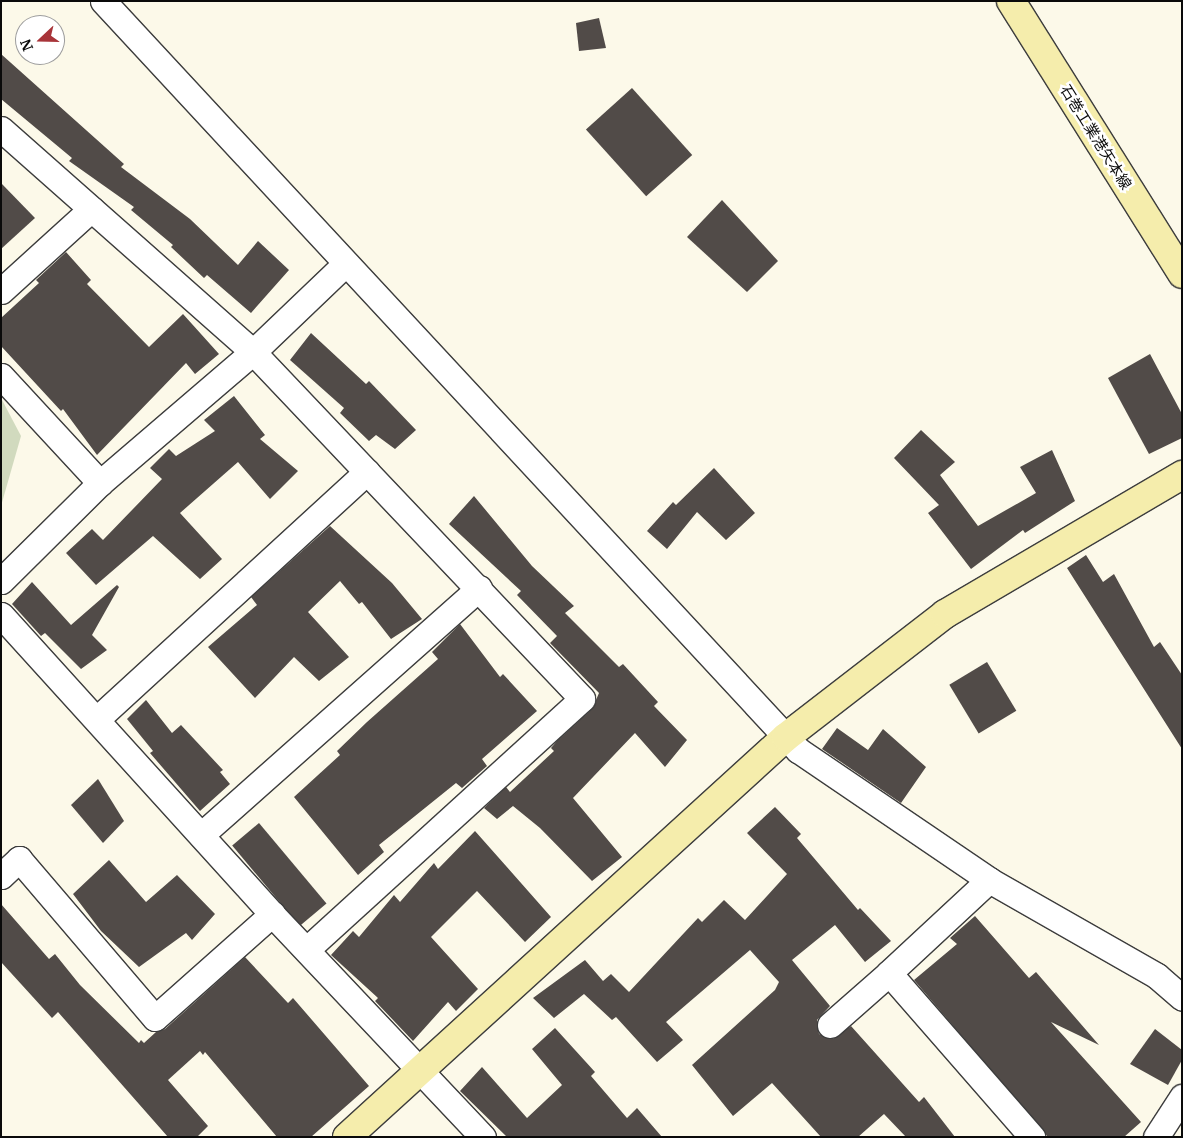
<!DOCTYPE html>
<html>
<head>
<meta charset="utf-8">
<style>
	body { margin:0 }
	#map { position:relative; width:1183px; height:1138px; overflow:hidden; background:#fcf9e9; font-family:Merriweather,"Noto Sans JP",serif }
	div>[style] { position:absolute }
	.cemetery>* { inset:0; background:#d1dabe }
	.building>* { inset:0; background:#514b48; transform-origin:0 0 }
	.roads { filter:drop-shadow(1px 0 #3d3d3d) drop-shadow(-1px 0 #3d3d3d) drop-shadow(0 1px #3d3d3d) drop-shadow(0 -1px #3d3d3d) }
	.street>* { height:25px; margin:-12.5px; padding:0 12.5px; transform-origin:12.5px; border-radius:12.5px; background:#fff }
	.secondary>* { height:28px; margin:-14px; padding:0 14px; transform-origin:14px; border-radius:14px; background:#f5edac }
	span { translate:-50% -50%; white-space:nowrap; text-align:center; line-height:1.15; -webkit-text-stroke:5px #fff; paint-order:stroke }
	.street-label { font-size:15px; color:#0a0a0a }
	.frame { position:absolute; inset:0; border:2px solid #0a0a0a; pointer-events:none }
	.north { position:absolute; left:15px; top:15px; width:50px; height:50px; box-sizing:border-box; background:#fff; border:1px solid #9d9d9d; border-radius:50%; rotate:249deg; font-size:14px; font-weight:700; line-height:20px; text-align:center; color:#0a0a0a }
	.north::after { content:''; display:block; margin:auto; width:18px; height:22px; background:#a83439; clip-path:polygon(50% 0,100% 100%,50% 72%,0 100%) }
</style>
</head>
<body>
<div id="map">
	<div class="cemetery">
		<i style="clip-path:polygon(1px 398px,21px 436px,1px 506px)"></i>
	</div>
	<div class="building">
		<i style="clip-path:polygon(599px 18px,606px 48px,579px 51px,576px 23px)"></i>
		<i style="clip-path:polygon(1px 54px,124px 164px,121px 167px,190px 219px,238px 265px,258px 241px,289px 270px,251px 313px,207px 275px,204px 278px,171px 247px,173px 245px,131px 210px,134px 207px,69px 161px,72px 158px,1px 99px)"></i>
		<i style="left:632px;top:88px;width:90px;height:62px;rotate:48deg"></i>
		<i style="clip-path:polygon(1px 183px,35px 218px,1px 249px)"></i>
		<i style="clip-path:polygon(722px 200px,778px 261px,747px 292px,687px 237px)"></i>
		<i style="clip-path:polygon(66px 252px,91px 280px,87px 284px,149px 347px,183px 314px,219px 354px,195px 374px,186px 363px,97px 455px,63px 409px,61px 411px,1px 346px,1px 318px,39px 283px,36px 280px)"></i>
		<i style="clip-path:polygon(311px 333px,366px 384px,369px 381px,416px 430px,395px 449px,376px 435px,369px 441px,340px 413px,344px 408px,290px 360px)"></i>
		<i style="clip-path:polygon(1150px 354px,1182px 414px,1182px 438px,1149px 454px,1108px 378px)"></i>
		<i style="clip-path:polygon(234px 396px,265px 435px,260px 439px,298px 471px,270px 499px,238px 462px,180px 513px,222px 559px,200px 579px,153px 536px,96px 585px,66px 553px,92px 529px,103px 540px,162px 479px,150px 468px,169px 449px,176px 456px,215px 431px,204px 420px)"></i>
		<i style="clip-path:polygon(921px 430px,955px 462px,940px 475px,978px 526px,1036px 493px,1020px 467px,1052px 450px,1075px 501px,1025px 533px,1023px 530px,971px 569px,928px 513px,939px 505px,894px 458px)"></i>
		<i style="clip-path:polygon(714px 468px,755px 513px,726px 540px,697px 512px,667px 549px,647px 531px,673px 502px,676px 505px)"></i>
		<i style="clip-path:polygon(474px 496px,532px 566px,574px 606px,565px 613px,619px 667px,623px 664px,658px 702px,654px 706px,687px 740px,665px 767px,635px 733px,573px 798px,622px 857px,592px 881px,540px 828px,513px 806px,497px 819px,484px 808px,506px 787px,510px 792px,554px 751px,551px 748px,557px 741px,592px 709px,599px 693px,550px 643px,557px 636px,517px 595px,521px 591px,449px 524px)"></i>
		<i style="clip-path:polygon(330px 526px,392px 583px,422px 619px,391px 639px,362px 602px,359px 604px,340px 581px,308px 612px,349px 657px,319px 681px,294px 657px,255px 698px,208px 647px,257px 605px,251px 597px)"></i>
		<i style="clip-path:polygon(1086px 555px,1103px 582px,1114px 574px,1154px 647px,1160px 642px,1182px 675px,1182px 749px,1067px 568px)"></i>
		<i style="clip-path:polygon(32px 582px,71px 625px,117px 585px,119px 587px,92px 635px,107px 650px,81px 669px,45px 633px,41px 636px,12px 604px)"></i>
		<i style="clip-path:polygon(460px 624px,500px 677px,503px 674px,537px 711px,482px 759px,487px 766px,462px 788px,456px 783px,379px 845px,384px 852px,358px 875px,294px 797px,340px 755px,337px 751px,367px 722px,438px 659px,432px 652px)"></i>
		<i style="left:987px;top:662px;width:57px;height:44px;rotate:59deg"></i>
		<i style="clip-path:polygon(146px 700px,172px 733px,181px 725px,223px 770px,220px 772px,230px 784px,200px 811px,150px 753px,153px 751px,127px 719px)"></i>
		<i style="clip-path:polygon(837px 728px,868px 750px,883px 729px,926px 767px,901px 803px,822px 749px)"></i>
		<i style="clip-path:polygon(98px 779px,124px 821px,103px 843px,71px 805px)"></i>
		<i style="clip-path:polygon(775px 807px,801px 834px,797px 838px,858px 910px,860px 908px,891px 941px,865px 962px,835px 925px,792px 960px,830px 1006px,817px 1020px,819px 1034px,833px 1039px,851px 1026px,919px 1102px,924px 1097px,955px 1137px,906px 1137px,884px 1114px,858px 1137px,821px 1137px,772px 1083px,733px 1116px,692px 1065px,775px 990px,779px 982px,750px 950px,666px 1022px,683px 1040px,657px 1062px,616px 1017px,612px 1020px,584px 994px,554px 1018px,533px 998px,585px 960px,603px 981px,611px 974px,629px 992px,698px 918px,702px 922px,724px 900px,745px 920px,787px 874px,747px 833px)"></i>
		<i style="left:259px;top:823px;width:105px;height:35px;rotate:50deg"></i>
		<i style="clip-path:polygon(475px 831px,551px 917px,525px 942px,477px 891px,431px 937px,478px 989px,456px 1011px,448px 1002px,413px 1041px,375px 1001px,378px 998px,331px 955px,353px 931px,359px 937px,394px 895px,400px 902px,434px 863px,438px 869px)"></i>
		<i style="clip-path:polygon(109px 860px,146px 902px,177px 875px,215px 914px,192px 940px,186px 933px,139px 967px,101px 931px,73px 894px)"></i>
		<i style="clip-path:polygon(1px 904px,49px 959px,55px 954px,80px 985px,139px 1043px,141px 1040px,144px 1043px,156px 1032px,165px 1029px,245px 957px,288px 1003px,293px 998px,369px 1086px,311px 1137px,277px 1137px,205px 1052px,203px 1055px,200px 1051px,168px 1080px,208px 1126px,197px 1137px,168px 1137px,58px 1012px,52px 1018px,1px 962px)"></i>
		<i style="clip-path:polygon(975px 916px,1029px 978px,1036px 972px,1099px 1045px,1051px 1022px,1141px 1122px,1124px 1137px,1048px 1137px,914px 980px,957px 944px,950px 938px)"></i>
		<i style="clip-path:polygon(555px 1028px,595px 1072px,591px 1076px,627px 1118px,637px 1108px,662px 1137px,507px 1137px,460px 1091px,482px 1067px,527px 1118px,562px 1085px,532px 1049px)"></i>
		<i style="clip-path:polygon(1155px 1029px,1182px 1050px,1182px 1060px,1168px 1085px,1130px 1064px)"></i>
	</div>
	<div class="roads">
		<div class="street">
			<i style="left:103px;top:1px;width:1022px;rotate:47.14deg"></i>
			<i style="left:798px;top:750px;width:231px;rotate:34.2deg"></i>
			<i style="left:989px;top:880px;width:193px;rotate:29.7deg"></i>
			<i style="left:1157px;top:976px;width:33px;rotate:41deg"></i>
			<i style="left:1px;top:129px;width:337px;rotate:41.5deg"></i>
			<i style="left:253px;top:352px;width:478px;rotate:46.5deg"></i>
			<i style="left:582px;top:699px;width:372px;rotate:137.7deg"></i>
			<i style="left:1px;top:291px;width:122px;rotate:-42.3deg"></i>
			<i style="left:1px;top:376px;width:146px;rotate:47.2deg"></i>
			<i style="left:1px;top:581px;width:139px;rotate:-44.7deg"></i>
			<i style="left:100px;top:483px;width:201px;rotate:-40.6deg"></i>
			<i style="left:253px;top:352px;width:127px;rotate:-43.7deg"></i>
			<i style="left:1px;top:615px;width:404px;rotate:47.8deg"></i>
			<i style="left:272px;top:914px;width:307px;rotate:46.6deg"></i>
			<i style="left:97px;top:719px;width:366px;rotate:-42.5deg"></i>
			<i style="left:201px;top:835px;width:372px;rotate:-41.6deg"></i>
			<i style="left:1px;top:876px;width:25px;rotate:-43deg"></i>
			<i style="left:19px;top:859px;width:209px;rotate:49.5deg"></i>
			<i style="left:155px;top:1018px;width:157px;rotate:-41.6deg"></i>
			<i style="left:989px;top:880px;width:137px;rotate:137.1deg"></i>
			<i style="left:889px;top:973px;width:218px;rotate:48.9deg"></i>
			<i style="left:830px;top:1025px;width:79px;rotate:-41.4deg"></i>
			<i style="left:1156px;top:1137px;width:48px;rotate:-57deg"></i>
		</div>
		<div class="secondary">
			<i style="left:1011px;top:1px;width:322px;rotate:57.9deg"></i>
			<i style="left:347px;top:1137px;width:594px;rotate:-42.34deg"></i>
			<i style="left:786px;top:737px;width:201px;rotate:-37.7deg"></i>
			<i style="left:945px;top:614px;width:275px;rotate:-30.4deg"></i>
		</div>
	</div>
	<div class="street-label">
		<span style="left:1096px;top:137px;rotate:58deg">石巻工業港矢本線</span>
	</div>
	<div class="frame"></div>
	<div class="north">N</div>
</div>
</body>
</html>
